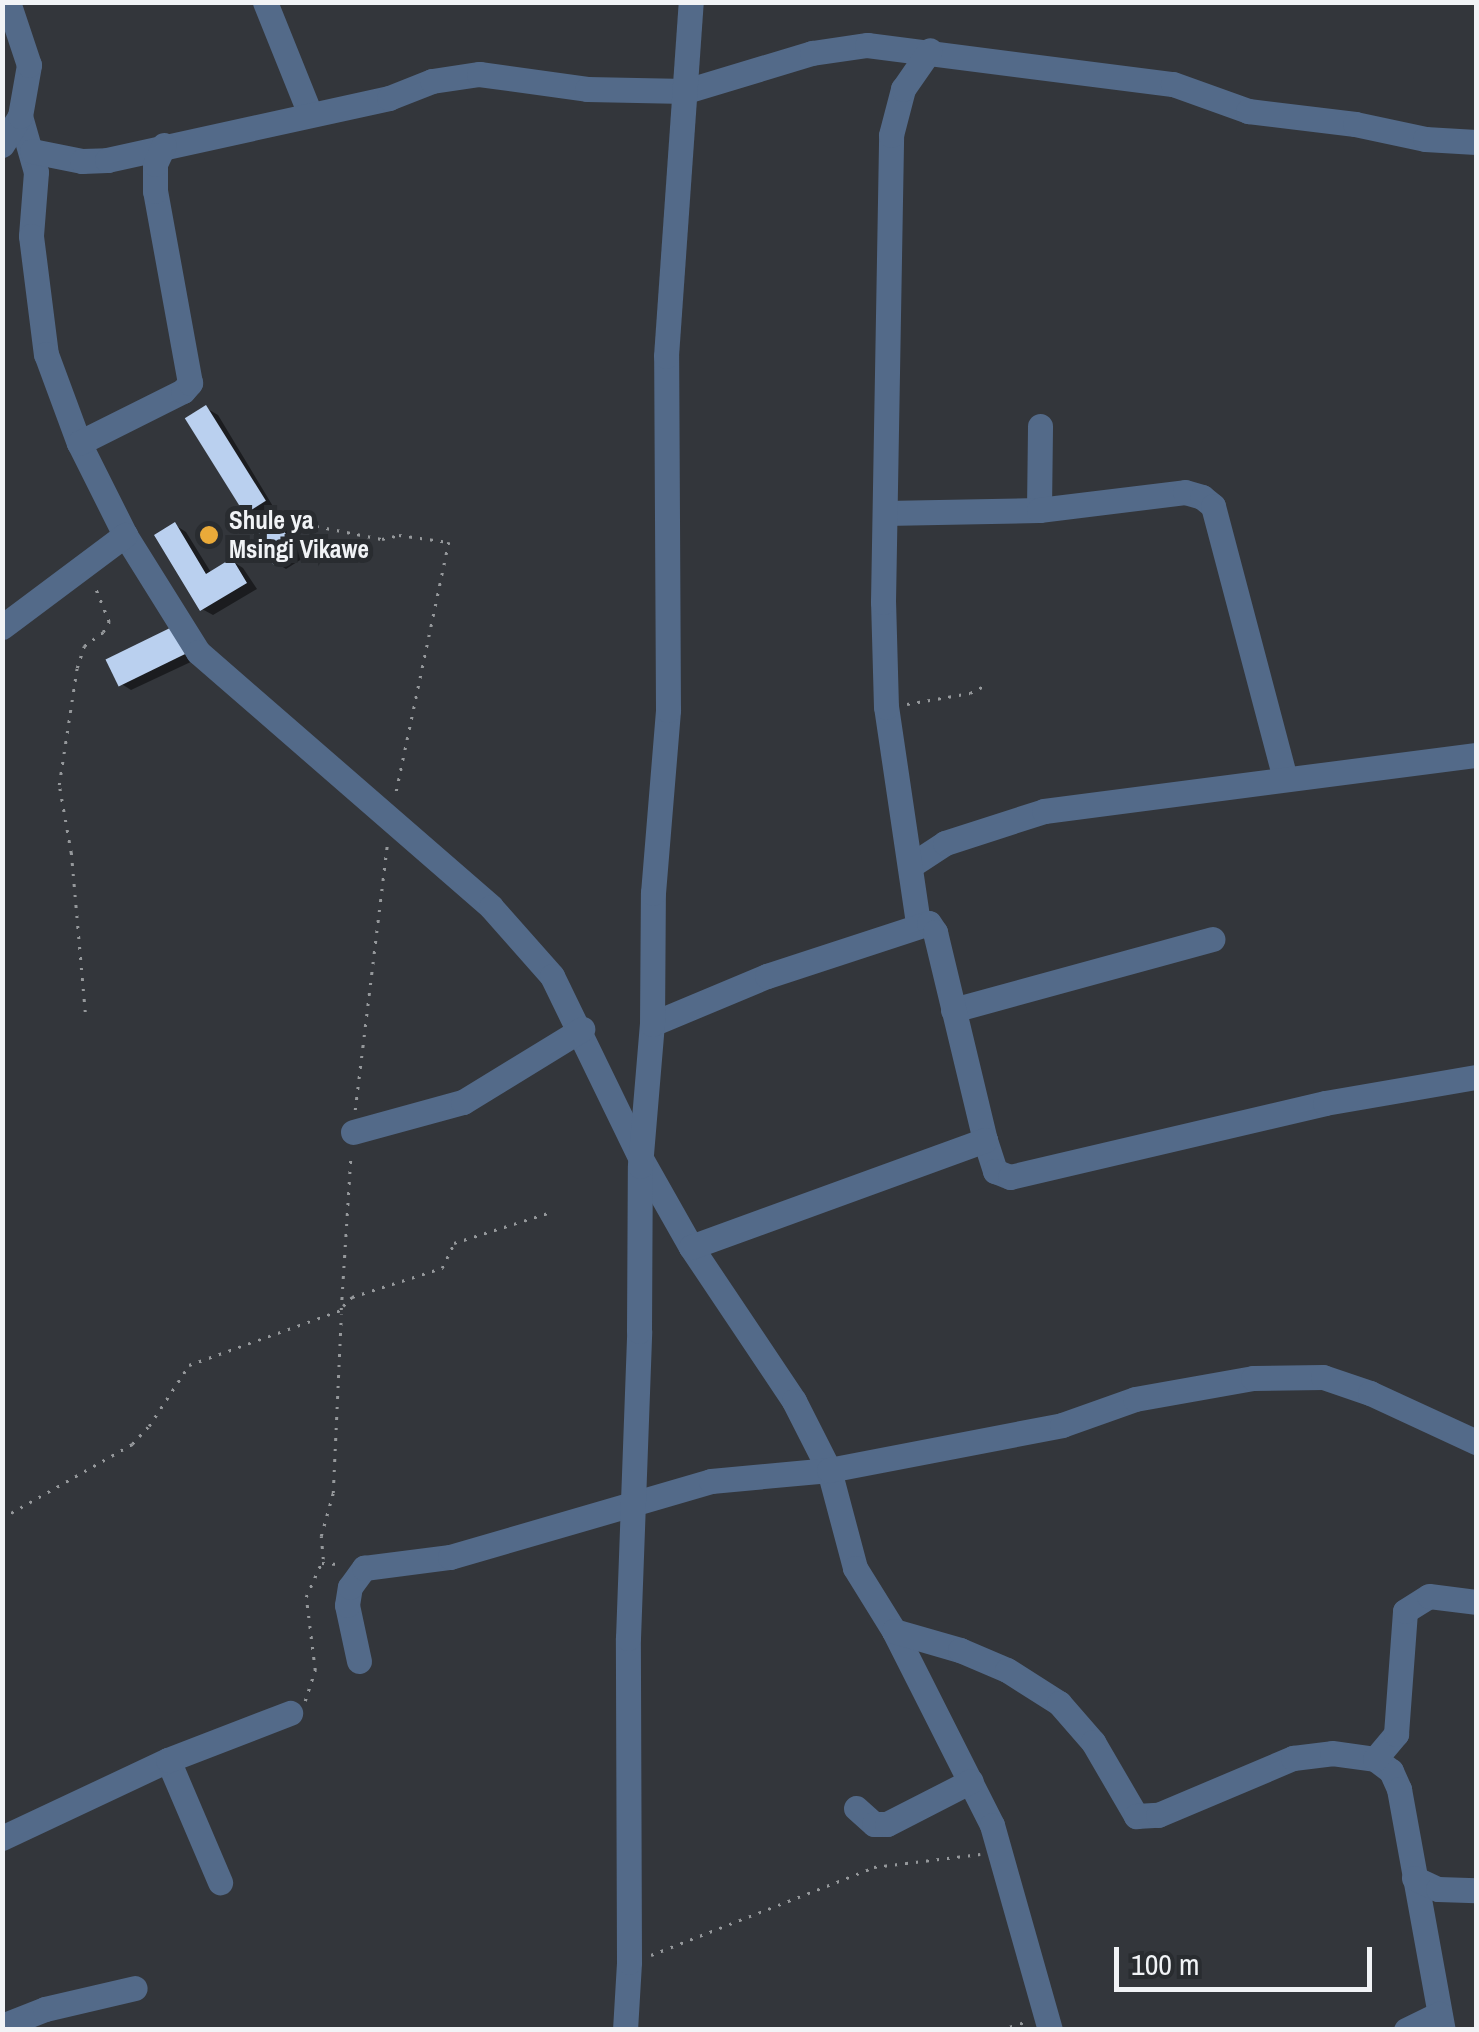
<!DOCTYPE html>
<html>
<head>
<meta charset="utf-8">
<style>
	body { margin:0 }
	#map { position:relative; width:1479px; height:2032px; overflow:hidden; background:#33363b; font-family:"Archivo Narrow",sans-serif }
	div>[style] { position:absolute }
	.shadow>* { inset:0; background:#0007 }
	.building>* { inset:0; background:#bad0ef; transform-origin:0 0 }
	.path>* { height:2.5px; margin-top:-1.25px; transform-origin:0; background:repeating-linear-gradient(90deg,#95989b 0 2.5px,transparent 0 10.5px) }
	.minor>* { height:25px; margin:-12.5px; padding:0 12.5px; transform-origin:12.5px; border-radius:12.5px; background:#536a89 }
	.dots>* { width:28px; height:28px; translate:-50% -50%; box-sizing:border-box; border:5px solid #292c30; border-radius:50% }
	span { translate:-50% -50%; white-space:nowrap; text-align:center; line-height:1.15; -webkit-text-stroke:10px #292c30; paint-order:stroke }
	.poi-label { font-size:25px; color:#f1f3f6; font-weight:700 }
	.left { translate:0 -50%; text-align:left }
	.frame { position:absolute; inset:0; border:5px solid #f1f3f6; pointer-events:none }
	.scale { position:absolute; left:1114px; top:1947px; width:258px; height:45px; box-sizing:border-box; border:5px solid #f1f3f6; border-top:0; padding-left:12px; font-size:30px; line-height:35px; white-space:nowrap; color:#f1f3f6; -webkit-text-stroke:8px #292c30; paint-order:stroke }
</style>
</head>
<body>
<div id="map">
	<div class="shadow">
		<i style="clip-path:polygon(206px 408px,218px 415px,274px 508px,270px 511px,281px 518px,305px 557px,286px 569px,275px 562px,256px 520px,245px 513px)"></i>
		<i style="clip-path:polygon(175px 525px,186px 532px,212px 574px,232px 561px,243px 568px,257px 589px,213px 615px,202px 609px)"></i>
		<i style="clip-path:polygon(184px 636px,195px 660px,131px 690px,120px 683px)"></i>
	</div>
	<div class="building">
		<i style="left:206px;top:405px;width:113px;height:25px;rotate:58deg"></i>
		<i style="left:269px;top:508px;width:50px;height:27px;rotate:57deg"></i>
		<i style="clip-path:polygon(175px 522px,206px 574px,232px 558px,247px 583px,200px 611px,154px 535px)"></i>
		<i style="left:172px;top:627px;width:30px;height:74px;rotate:64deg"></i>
	</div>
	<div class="path">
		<i style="left:306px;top:524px;width:77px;rotate:11.2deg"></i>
		<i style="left:382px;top:539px;width:17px;rotate:-13deg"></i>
		<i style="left:399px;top:535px;width:50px;rotate:8deg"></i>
		<i style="left:449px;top:542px;width:257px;rotate:101.9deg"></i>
		<i style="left:907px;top:704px;width:64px;rotate:-9.9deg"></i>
		<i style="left:970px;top:693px;width:18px;rotate:-27deg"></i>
		<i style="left:85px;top:1012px;width:160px;rotate:-95deg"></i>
		<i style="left:71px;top:853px;width:69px;rotate:-100deg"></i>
		<i style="left:59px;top:785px;width:118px;rotate:-81.3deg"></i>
		<i style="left:77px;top:668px;width:23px;rotate:-72deg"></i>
		<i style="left:84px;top:646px;width:24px;rotate:-36deg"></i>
		<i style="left:103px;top:632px;width:12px;rotate:-59deg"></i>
		<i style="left:109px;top:622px;width:37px;rotate:-112deg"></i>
		<i style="left:355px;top:1110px;width:267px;rotate:-83.1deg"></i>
		<i style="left:343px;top:1306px;width:13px;rotate:-45deg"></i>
		<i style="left:352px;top:1297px;width:95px;rotate:-17.9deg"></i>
		<i style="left:442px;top:1268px;width:28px;rotate:-64deg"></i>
		<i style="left:454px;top:1243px;width:102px;rotate:-17.7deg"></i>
		<i style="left:2px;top:1518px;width:150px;rotate:-29.6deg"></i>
		<i style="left:132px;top:1444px;width:25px;rotate:-47deg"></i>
		<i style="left:149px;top:1426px;width:73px;rotate:-56.7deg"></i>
		<i style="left:189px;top:1365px;width:162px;rotate:-19.9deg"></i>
		<i style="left:341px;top:1310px;width:157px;rotate:-86.4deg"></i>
		<i style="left:322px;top:1563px;width:16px;rotate:4deg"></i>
		<i style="left:305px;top:1701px;width:33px;rotate:-72deg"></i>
		<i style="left:315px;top:1670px;width:74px;rotate:-97deg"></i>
		<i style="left:306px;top:1597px;width:42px;rotate:-65.9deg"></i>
		<i style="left:323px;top:1559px;width:23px;rotate:-95deg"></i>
		<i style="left:321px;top:1536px;width:45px;rotate:-74.4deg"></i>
		<i style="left:333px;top:1493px;width:179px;rotate:-87.4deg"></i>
		<i style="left:651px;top:1955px;width:240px;rotate:-21.5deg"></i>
		<i style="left:874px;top:1867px;width:107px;rotate:-7deg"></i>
		<i style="left:1000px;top:2030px;width:26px;rotate:-18deg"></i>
	</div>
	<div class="minor">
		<i style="left:265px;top:2px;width:121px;rotate:68.1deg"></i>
		<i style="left:20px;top:116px;width:58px;rotate:74.1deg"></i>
		<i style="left:36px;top:172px;width:64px;rotate:94.5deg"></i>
		<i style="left:31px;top:236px;width:119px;rotate:82.8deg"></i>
		<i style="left:46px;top:354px;width:95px;rotate:69.7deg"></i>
		<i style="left:79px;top:443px;width:103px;rotate:63.4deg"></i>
		<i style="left:125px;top:535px;width:138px;rotate:58deg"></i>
		<i style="left:198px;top:652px;width:388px;rotate:41deg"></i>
		<i style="left:491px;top:907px;width:92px;rotate:48.5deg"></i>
		<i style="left:552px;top:976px;width:201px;rotate:64.1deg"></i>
		<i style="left:640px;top:1157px;width:103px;rotate:60.5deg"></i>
		<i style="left:691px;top:1247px;width:185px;rotate:56.2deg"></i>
		<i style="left:794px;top:1401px;width:77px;rotate:63.1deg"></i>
		<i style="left:829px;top:1470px;width:101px;rotate:75.1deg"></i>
		<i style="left:855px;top:1568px;width:74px;rotate:58.2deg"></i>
		<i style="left:894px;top:1631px;width:217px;rotate:63.2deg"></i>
		<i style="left:992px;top:1825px;width:213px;rotate:74.2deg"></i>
		<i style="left:2px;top:145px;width:34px;rotate:-58deg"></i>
		<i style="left:20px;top:116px;width:52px;rotate:-80deg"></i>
		<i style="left:29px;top:65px;width:66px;rotate:-108.4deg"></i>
		<i style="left:32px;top:151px;width:51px;rotate:11.3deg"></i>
		<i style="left:82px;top:161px;width:25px;rotate:-2deg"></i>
		<i style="left:107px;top:160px;width:289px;rotate:-12.4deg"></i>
		<i style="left:389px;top:98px;width:46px;rotate:-21.6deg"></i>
		<i style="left:432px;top:81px;width:48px;rotate:-8.5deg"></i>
		<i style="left:479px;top:74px;width:109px;rotate:7.9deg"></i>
		<i style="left:587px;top:89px;width:99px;rotate:1.2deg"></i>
		<i style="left:686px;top:91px;width:132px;rotate:-16.8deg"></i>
		<i style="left:812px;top:53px;width:56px;rotate:-8.3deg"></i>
		<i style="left:867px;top:45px;width:308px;rotate:7.3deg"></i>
		<i style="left:1173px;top:84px;width:80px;rotate:19.8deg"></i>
		<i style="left:1248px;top:111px;width:108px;rotate:6.9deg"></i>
		<i style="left:1355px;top:124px;width:72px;rotate:12.1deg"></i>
		<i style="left:1425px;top:139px;width:51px;rotate:3.4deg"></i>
		<i style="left:79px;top:443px;width:116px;rotate:-26.6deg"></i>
		<i style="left:183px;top:391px;width:11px;rotate:-49deg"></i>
		<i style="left:190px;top:383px;width:195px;rotate:-100.3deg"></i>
		<i style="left:155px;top:191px;width:27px;rotate:-90deg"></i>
		<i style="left:155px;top:164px;width:21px;rotate:-65deg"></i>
		<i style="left:1039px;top:510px;width:84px;rotate:-89.3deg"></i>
		<i style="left:885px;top:513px;width:154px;rotate:-1.1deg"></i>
		<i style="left:1039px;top:510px;width:147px;rotate:-7deg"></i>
		<i style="left:1185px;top:492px;width:18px;rotate:16deg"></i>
		<i style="left:1202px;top:497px;width:14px;rotate:39deg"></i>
		<i style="left:1213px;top:506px;width:282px;rotate:75.2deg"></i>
		<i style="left:2px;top:627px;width:154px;rotate:-36.8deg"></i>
		<i style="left:910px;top:866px;width:42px;rotate:-33.3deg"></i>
		<i style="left:945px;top:843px;width:104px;rotate:-17.9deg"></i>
		<i style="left:1044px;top:811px;width:436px;rotate:-7.4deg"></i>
		<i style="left:918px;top:923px;width:218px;rotate:-98.4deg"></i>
		<i style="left:886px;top:707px;width:105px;rotate:-91.6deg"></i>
		<i style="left:883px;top:602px;width:467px;rotate:-89deg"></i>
		<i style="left:891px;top:135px;width:48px;rotate:-75.4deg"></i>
		<i style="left:903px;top:89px;width:47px;rotate:-55.3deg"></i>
		<i style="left:953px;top:1010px;width:269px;rotate:-15.3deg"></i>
		<i style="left:652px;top:1024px;width:125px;rotate:-22.7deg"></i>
		<i style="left:767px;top:976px;width:170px;rotate:-18.1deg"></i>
		<i style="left:929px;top:923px;width:11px;rotate:56deg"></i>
		<i style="left:935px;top:932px;width:214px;rotate:76.5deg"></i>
		<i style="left:985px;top:1140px;width:33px;rotate:72deg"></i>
		<i style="left:995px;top:1171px;width:16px;rotate:22deg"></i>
		<i style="left:1010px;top:1177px;width:324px;rotate:-13.2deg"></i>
		<i style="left:1325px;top:1103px;width:153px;rotate:-9.8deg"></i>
		<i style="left:353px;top:1132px;width:114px;rotate:-15.3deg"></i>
		<i style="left:463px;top:1102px;width:140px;rotate:-31.5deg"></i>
		<i style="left:691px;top:1247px;width:313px;rotate:-20deg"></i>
		<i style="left:894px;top:1631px;width:69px;rotate:16.1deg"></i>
		<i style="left:960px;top:1650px;width:51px;rotate:23.1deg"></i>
		<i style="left:1007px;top:1670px;width:62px;rotate:32.4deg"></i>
		<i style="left:1059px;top:1703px;width:52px;rotate:48.9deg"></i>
		<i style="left:1093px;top:1742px;width:86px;rotate:59.8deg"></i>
		<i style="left:1136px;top:1816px;width:22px;rotate:-3deg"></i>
		<i style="left:1158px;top:1815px;width:147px;rotate:-22.9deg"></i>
		<i style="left:1293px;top:1758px;width:39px;rotate:-7deg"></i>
		<i style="left:1332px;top:1753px;width:43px;rotate:7.9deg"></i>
		<i style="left:1375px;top:1759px;width:20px;rotate:37deg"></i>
		<i style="left:1391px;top:1771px;width:20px;rotate:66deg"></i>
		<i style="left:1399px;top:1789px;width:245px;rotate:79.7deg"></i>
		<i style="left:359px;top:1661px;width:57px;rotate:-102.1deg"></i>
		<i style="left:347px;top:1605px;width:18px;rotate:-81deg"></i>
		<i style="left:350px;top:1587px;width:24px;rotate:-54deg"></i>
		<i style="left:364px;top:1568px;width:87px;rotate:-7.3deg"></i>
		<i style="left:450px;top:1557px;width:272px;rotate:-16.2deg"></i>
		<i style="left:711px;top:1481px;width:119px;rotate:-5.3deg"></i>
		<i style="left:829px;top:1470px;width:237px;rotate:-10.9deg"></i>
		<i style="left:1062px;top:1425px;width:77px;rotate:-19.6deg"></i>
		<i style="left:1135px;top:1399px;width:120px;rotate:-10.1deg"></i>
		<i style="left:1253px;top:1378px;width:70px;rotate:-0.8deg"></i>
		<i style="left:1323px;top:1377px;width:50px;rotate:18.8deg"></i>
		<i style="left:1370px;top:1393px;width:117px;rotate:24.8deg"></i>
		<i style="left:1375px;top:1759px;width:33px;rotate:-50deg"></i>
		<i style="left:1396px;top:1734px;width:123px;rotate:-85.8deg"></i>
		<i style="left:1405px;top:1611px;width:28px;rotate:-32deg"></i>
		<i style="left:1429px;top:1596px;width:47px;rotate:7.3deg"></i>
		<i style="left:168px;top:1760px;width:133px;rotate:66.9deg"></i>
		<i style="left:856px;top:1808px;width:24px;rotate:42deg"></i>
		<i style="left:874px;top:1824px;width:13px"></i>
		<i style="left:887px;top:1824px;width:94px;rotate:-27.1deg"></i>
		<i style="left:2px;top:1838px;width:183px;rotate:-25.2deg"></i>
		<i style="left:168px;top:1760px;width:131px;rotate:-21.1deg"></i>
		<i style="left:1414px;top:1878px;width:26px;rotate:25deg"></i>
		<i style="left:1438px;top:1889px;width:38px;rotate:2deg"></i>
		<i style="left:2px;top:2026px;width:46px;rotate:-21.6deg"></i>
		<i style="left:45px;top:2009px;width:92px;rotate:-13.1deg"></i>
		<i style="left:625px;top:2030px;width:68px;rotate:-86.6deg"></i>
		<i style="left:629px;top:1962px;width:324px;rotate:-90.2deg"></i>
		<i style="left:628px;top:1638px;width:307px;rotate:-87.9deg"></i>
		<i style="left:639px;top:1331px;width:165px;rotate:-89.7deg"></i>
		<i style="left:640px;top:1166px;width:143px;rotate:-85.2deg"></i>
		<i style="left:652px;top:1024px;width:131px;rotate:-89.6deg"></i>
		<i style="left:653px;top:893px;width:184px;rotate:-85.3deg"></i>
		<i style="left:668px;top:710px;width:354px;rotate:-90.3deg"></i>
		<i style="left:666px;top:356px;width:355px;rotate:-86deg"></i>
		<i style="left:1406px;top:2030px;width:37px;rotate:-26deg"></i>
	</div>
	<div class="dots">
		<i style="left:209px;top:535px;background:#eaaa39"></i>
	</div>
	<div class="poi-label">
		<span class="left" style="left:229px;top:535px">Shule ya<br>Msingi Vikawe</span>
	</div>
	<div class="frame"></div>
	<div class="scale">100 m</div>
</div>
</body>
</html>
